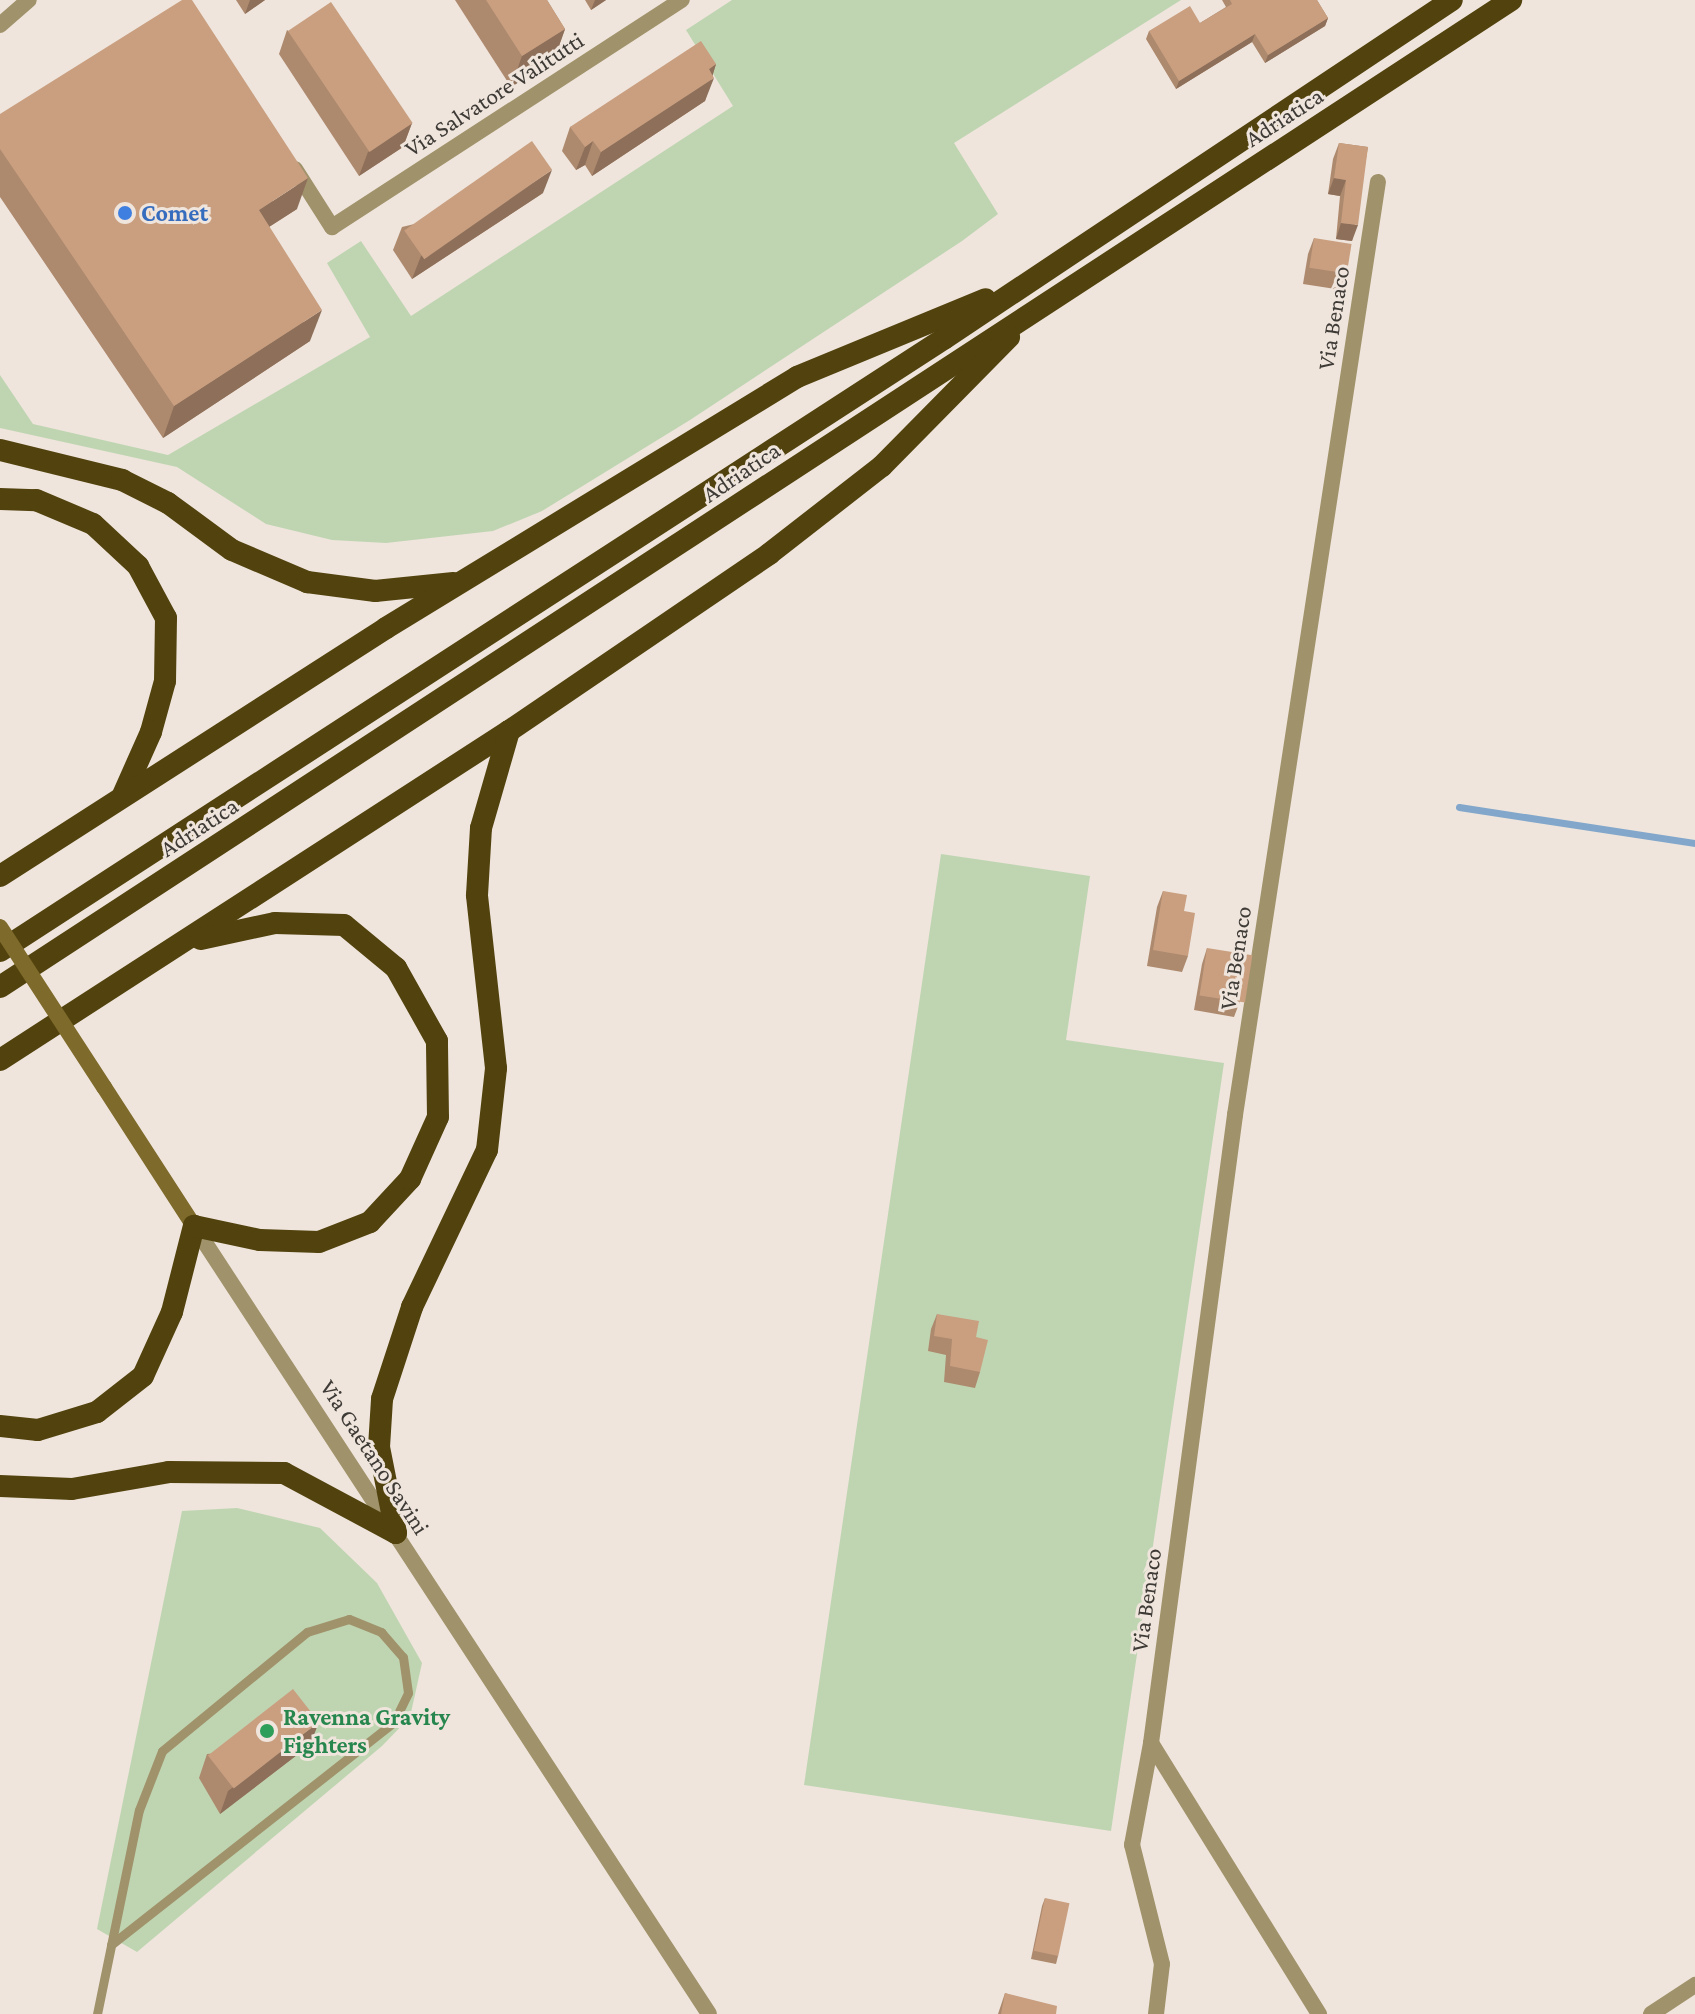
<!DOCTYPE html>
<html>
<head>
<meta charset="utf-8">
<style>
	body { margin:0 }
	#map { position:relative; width:1695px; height:2014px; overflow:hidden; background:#efe5dc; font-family:"Crimson Pro",serif }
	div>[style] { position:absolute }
	.green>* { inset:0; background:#bfd5b2 }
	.stream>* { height:7px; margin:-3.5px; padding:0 3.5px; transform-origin:3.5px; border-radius:3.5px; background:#82a7cb }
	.service>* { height:9px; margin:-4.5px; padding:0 4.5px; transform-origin:4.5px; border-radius:4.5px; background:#a0936b }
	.minor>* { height:16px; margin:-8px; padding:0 8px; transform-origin:8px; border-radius:8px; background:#a0936b }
	.tertiary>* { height:16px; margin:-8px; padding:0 8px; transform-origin:8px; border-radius:8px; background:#a0936b }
	.secondary>* { height:16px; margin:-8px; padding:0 8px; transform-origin:8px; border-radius:8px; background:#7e6a2a }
	.trunk>* { height:22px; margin:-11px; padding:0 11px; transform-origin:11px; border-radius:11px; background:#52430e }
	.secondary-bridge>* { height:16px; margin:-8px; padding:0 8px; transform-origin:8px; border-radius:8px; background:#7e6a2a }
	.wall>* { inset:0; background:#ad896e }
	.shaded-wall>* { inset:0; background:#8d6f5a }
	.building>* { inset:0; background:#c99f80; transform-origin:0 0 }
	.dots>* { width:22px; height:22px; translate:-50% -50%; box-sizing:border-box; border:4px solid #efe5dc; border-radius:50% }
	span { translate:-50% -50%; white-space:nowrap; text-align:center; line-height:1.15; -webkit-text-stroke:6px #efe5dc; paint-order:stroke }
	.street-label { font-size:24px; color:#3e3a36 }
	.shop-label { font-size:24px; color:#366cbe; font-weight:700 }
	.left { translate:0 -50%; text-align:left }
	.leisure-label { font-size:24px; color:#27864d; font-weight:700 }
</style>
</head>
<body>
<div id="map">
	<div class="green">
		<i style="clip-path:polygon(732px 0,1181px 0,954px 143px,998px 214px,962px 241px,690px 420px,542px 511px,493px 531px,386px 543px,332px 540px,266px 524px,177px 467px,0 428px,0 375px,33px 424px,168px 455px,370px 337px,327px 263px,361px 241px,411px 316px,733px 106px,686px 30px)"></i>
		<i style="clip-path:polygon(941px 854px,1090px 876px,1066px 1040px,1224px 1063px,1111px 1831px,804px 1785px)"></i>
		<i style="clip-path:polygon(237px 1508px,320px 1528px,377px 1583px,422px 1663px,410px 1717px,382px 1746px,137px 1952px,97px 1929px,182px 1511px)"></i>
	</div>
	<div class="stream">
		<i style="left:1459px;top:807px;width:239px;rotate:8.7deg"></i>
	</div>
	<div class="service">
		<i style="left:97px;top:2014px;width:208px;rotate:-78.4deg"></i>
		<i style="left:139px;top:1810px;width:63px;rotate:-68.7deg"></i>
		<i style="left:162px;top:1751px;width:188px;rotate:-39.4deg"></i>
		<i style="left:307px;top:1632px;width:44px;rotate:-17.2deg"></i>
		<i style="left:349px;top:1619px;width:35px;rotate:22deg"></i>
		<i style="left:381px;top:1632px;width:33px;rotate:49deg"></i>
		<i style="left:403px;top:1657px;width:36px;rotate:82deg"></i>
		<i style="left:408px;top:1693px;width:32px;rotate:116deg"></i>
		<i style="left:394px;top:1722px;width:360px;rotate:141.8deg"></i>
	</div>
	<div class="minor">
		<i style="left:0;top:25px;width:38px;rotate:-41deg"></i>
		<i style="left:295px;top:169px;width:69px;rotate:57.5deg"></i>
		<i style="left:332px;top:227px;width:417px;rotate:-33deg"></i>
		<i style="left:1151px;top:1743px;width:319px;rotate:58.2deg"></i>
		<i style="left:1156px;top:2014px;width:50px;rotate:-83.2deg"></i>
		<i style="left:1162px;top:1964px;width:123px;rotate:-104.1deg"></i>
		<i style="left:1132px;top:1845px;width:104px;rotate:-79.4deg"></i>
		<i style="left:1151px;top:1743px;width:634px;rotate:-82.38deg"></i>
		<i style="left:1235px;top:1115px;width:944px;rotate:-81.29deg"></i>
	</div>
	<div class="tertiary">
		<i style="left:194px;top:1226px;width:941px;rotate:56.83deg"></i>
		<i style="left:1651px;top:2014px;width:53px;rotate:-33.4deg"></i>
	</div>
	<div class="secondary">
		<i style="left:104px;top:1087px;width:166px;rotate:57.1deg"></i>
	</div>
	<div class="trunk">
		<i style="left:0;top:450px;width:126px;rotate:13.8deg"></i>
		<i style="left:122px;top:480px;width:51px;rotate:26.6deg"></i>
		<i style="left:168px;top:503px;width:79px;rotate:36.3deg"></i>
		<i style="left:232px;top:550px;width:82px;rotate:23.1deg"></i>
		<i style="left:307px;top:582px;width:69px;rotate:7.5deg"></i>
		<i style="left:375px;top:591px;width:79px;rotate:-5.8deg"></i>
		<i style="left:0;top:499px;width:36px;rotate:2deg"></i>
		<i style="left:36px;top:500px;width:62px;rotate:22.8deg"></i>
		<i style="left:93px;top:524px;width:62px;rotate:43deg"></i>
		<i style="left:138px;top:566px;width:59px;rotate:61.7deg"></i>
		<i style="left:166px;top:618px;width:63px;rotate:90.9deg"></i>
		<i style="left:165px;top:681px;width:53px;rotate:105.4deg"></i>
		<i style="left:151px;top:732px;width:71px;rotate:114deg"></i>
		<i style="left:0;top:876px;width:459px;rotate:-32.7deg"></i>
		<i style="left:386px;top:628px;width:482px;rotate:-31.4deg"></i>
		<i style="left:797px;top:377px;width:204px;rotate:-22.4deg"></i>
		<i style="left:0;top:951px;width:1126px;rotate:-32.97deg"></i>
		<i style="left:945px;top:338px;width:609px;rotate:-33.69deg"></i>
		<i style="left:0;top:987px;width:1805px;rotate:-33.15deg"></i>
		<i style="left:0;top:1060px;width:606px;rotate:-32.88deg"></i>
		<i style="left:509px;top:731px;width:315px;rotate:-34.2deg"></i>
		<i style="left:769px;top:554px;width:143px;rotate:-37.9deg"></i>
		<i style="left:882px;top:466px;width:181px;rotate:-45.4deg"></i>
		<i style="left:0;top:1426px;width:38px;rotate:6deg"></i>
		<i style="left:38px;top:1430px;width:62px;rotate:-17deg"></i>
		<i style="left:97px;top:1412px;width:58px;rotate:-38deg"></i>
		<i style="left:143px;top:1376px;width:70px;rotate:-65.6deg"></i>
		<i style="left:172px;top:1312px;width:89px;rotate:-75.7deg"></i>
		<i style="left:194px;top:1226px;width:67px;rotate:12deg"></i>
		<i style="left:260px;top:1240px;width:59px;rotate:1.9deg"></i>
		<i style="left:319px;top:1242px;width:55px;rotate:-21.4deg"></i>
		<i style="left:370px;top:1222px;width:59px;rotate:-47.1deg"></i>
		<i style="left:410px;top:1179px;width:68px;rotate:-65.7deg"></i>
		<i style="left:438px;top:1117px;width:76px;rotate:-90.8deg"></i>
		<i style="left:437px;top:1041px;width:84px;rotate:-119.3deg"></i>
		<i style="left:396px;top:968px;width:67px;rotate:-140.4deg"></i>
		<i style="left:344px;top:925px;width:69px;rotate:-178.3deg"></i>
		<i style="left:275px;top:923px;width:76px;rotate:167.8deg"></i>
		<i style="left:0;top:1486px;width:72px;rotate:2.4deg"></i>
		<i style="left:72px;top:1489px;width:98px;rotate:-9.9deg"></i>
		<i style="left:169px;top:1472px;width:115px;rotate:0.5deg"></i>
		<i style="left:284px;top:1473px;width:127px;rotate:28.2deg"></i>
		<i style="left:396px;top:1533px;width:88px;rotate:-101.2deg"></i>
		<i style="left:379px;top:1447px;width:48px;rotate:-86.4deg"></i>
		<i style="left:382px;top:1399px;width:97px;rotate:-71.9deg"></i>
		<i style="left:412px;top:1307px;width:174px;rotate:-64.5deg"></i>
		<i style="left:487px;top:1150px;width:82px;rotate:-83.7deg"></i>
		<i style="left:496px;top:1068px;width:174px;rotate:-96.3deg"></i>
		<i style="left:477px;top:895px;width:67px;rotate:-86.6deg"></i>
		<i style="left:481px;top:828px;width:101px;rotate:-73.9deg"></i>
	</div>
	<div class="secondary-bridge">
		<i style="left:0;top:927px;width:191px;rotate:57deg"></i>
	</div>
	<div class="wall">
		<i style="clip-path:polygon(236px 0,265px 0,245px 14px)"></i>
		<i style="clip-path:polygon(455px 0,547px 0,565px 29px,554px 60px,511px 87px)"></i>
		<i style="clip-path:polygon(585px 0,606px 0,591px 10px)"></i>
		<i style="clip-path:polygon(1222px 0,1317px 0,1328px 18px,1325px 26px,1265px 63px,1252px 42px,1176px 89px,1146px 39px,1149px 31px,1200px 23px,1226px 7px)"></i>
		<i style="clip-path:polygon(287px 30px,412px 123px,403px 147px,359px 176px,279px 54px)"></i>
		<i style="clip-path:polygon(716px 64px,705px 101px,592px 176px,585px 165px,576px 170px,562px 151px,570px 127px)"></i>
		<i style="clip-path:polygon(0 114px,297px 209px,269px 227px,310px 341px,163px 438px,0 197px)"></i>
		<i style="clip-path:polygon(1339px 143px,1368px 147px,1352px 241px,1336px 239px,1340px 196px,1328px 194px,1333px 159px)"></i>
		<i style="clip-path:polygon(543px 193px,412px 279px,393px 250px,402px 227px)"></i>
		<i style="clip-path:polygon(1314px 238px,1348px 274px,1342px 290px,1303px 284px,1308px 254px)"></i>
		<i style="clip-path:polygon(1163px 891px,1184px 911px,1188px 956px,1182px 972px,1147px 966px,1157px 907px)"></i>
		<i style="clip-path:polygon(1207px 948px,1240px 1001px,1234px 1017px,1194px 1010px,1202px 964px)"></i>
		<i style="clip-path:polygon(937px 1314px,976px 1337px,980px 1372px,975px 1388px,944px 1382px,946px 1355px,928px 1351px,931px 1329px)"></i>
		<i style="clip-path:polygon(310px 1745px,220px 1814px,199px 1778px,207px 1754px)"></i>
		<i style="clip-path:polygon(1045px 1898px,1058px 1956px,1056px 1964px,1031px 1959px,1042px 1906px)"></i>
		<i style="clip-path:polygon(1005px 1993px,1056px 2014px,998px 2014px)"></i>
	</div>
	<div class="shaded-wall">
		<i style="clip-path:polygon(250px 0,265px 0,245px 14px)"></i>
		<i style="clip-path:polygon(595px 0,606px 0,591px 10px)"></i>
		<i style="clip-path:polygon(1328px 18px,1325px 26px,1265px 63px,1268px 55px)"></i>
		<i style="clip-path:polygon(565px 29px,554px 60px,511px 87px,522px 56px)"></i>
		<i style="clip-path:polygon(1255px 34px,1252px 42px,1176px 89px,1179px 81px)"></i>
		<i style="clip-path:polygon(716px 64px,711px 80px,714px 78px,705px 101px,592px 176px,601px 152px)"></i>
		<i style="clip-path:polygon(412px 123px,403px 147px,359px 176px,368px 152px)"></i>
		<i style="clip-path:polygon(593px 141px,585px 165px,576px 170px,585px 147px)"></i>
		<i style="clip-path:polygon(552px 170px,543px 193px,412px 279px,421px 256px)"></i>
		<i style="clip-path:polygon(308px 178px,297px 209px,247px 241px,259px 210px)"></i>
		<i style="clip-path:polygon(1334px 178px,1346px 180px,1340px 196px,1328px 194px)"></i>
		<i style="clip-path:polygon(1341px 223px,1358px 225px,1352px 241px,1336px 239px)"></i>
		<i style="clip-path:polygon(322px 310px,310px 341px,163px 438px,174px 406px)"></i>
		<i style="clip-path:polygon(319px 1722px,310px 1745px,220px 1814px,228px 1791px)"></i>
	</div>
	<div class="building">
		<i style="clip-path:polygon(182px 0,192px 0,308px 178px,259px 210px,322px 310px,174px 406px,0 149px,0 114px)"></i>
		<i style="clip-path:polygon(486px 0,547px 0,565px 29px,522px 56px)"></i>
		<i style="clip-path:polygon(1230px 0,1317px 0,1328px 18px,1268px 55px,1255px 34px,1179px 81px,1149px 31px,1190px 6px,1200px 23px,1232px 4px)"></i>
		<i style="left:331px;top:2px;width:146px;height:52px;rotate:56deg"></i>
		<i style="clip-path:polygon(701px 41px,716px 64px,709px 69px,714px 78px,601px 152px,593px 141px,585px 147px,570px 127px)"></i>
		<i style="left:532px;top:141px;width:35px;height:156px;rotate:55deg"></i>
		<i style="clip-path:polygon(1339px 143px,1368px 147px,1358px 225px,1341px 223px,1346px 180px,1334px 178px)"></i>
		<i style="left:1314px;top:238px;width:38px;height:30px;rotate:9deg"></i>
		<i style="clip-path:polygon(1163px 891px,1187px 895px,1184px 911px,1195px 913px,1188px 956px,1153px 950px)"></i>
		<i style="left:1207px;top:948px;width:46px;height:48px;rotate:9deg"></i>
		<i style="clip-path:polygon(937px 1314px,979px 1321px,976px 1337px,988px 1340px,980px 1372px,950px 1366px,952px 1339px,934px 1336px)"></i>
		<i style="left:293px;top:1689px;width:42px;height:108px;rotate:52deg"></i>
		<i style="left:1045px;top:1898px;width:25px;height:54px;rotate:12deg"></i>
		<i style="clip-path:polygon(1005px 1993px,1057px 2006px,1056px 2014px,1001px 2014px)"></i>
	</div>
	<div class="dots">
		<i style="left:125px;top:213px;background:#3f7fe0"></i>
		<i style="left:267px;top:1731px;background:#2e9e5b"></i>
	</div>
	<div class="street-label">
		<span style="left:494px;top:94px;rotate:-33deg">Via Salvatore Valitutti</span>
		<span style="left:1284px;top:117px;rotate:-33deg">Adriatica</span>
		<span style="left:1333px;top:318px;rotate:-81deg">Via Benaco</span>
		<span style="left:741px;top:472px;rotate:-34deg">Adriatica</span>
		<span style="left:199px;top:827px;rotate:-33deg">Adriatica</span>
		<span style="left:1235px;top:958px;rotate:-81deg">Via Benaco</span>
		<span style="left:375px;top:1457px;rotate:57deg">Via Gaetano Savini</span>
		<span style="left:1146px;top:1600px;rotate:-82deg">Via Benaco</span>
	</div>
	<div class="shop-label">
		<span class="left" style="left:141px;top:213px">Comet</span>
	</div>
	<div class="leisure-label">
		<span class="left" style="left:283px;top:1731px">Ravenna Gravity<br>Fighters</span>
	</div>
</div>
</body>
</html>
